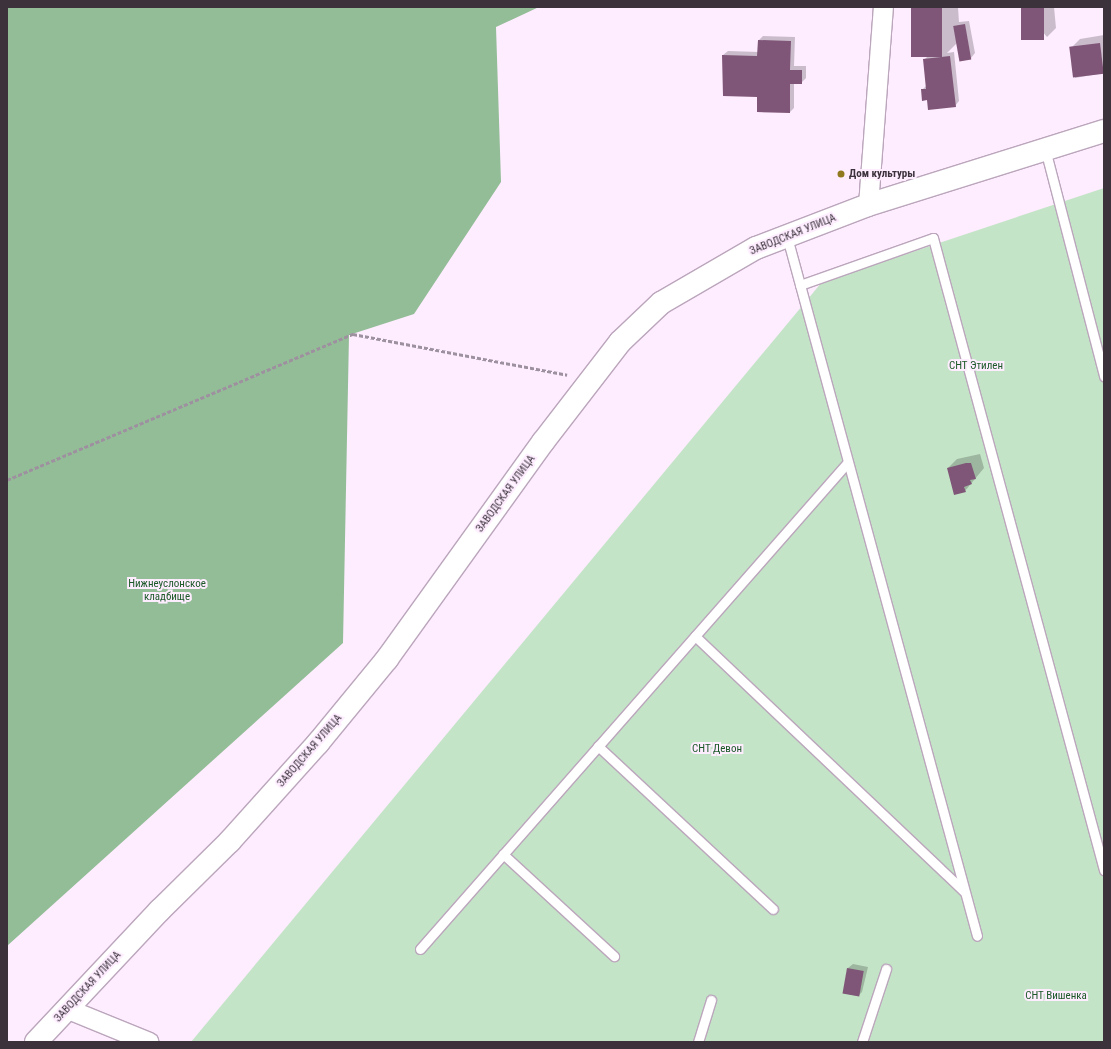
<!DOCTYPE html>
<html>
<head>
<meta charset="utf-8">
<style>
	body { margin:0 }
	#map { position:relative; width:1111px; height:1049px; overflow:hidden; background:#feecff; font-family:"Roboto Condensed",sans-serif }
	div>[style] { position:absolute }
	.green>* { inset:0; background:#c4e4c7 }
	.forest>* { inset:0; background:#93bd97 }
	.shadow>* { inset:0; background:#0003 }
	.building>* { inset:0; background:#7f5677; transform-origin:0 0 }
	.path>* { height:2.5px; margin-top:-1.25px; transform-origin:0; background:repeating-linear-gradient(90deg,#9e919f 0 4px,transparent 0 6px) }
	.roads { filter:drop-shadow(1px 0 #bba6bc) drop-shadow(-1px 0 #bba6bc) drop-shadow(0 1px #bba6bc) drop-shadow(0 -1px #bba6bc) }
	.service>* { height:9px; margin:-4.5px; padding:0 4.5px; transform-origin:4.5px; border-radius:4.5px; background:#fff }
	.minor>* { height:19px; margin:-9.5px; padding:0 9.5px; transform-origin:9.5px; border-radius:9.5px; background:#fff }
	.tertiary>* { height:22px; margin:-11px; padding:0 11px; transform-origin:11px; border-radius:11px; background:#fff }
	.dots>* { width:11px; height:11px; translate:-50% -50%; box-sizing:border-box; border:2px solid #feecff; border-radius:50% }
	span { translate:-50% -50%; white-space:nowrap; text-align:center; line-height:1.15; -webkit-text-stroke:4px #feecff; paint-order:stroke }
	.poi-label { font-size:11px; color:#3b323c; font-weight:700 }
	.left { translate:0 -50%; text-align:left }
	.street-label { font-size:11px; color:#3b323c }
	.park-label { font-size:11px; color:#1b5928 }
	.frame { position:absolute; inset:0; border:8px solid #3b323c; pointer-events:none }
</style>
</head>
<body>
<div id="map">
	<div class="green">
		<i style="clip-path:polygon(1104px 188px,1104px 1042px,191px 1042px,822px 282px)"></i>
	</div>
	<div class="forest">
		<i style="clip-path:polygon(7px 7px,539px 7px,496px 27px,501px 182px,414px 314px,349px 335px,343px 643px,7px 946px)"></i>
	</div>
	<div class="shadow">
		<i style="clip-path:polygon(912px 7px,958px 7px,959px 22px,969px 21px,975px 53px,971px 58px,960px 60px,957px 43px,947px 53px,954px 52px,959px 101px,955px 106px,928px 99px,922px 90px,927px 85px,924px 60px,929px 55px)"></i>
		<i style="clip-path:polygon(1022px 7px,1054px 7px,1056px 28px,1047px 37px)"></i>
		<i style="clip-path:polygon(1104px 35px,1104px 73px,1075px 78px,1070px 49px,1080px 39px)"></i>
		<i style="clip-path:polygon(763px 36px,795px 37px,794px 66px,806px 66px,806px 78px,801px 83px,794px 83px,794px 108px,790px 112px,758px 96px,723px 55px,728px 51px,759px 52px,759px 40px)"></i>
		<i style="clip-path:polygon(980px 454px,984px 468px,965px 491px,948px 468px,957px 459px)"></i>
		<i style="clip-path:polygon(853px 964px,868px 967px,862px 992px,858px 996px,843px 993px,848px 968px)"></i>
	</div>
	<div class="building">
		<i style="left:911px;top:7px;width:31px;height:50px"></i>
		<i style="left:1021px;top:7px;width:23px;height:33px"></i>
		<i style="left:965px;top:24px;width:36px;height:12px;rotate:80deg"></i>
		<i style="clip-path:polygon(758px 40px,791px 41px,790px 70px,802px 70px,802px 84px,790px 84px,790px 113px,757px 112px,757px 97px,723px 96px,722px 55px,757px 56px)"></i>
		<i style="left:1100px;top:43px;width:31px;height:31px;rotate:83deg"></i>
		<i style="clip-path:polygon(950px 56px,956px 107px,928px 110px,927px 100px,922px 101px,921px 89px,926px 89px,923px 59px)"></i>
		<i style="clip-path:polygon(966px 463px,971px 463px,976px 479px,970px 480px,972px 484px,964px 487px,966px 492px,954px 495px,947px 468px)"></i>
		<i style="left:847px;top:968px;width:17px;height:26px;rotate:10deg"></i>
	</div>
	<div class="path">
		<i style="left:7px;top:480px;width:376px;rotate:-22.9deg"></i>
		<i style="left:353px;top:334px;width:218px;rotate:10.8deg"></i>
	</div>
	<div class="roads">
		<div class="service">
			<i style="left:1045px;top:149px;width:235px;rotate:75.4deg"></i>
			<i style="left:787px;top:237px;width:724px;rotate:74.79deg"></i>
			<i style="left:800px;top:285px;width:141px;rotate:-19.5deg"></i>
			<i style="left:933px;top:238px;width:655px;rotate:74.86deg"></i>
			<i style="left:695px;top:636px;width:371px;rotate:43.5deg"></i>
			<i style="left:598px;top:746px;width:239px;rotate:43deg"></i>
			<i style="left:503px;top:854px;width:151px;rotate:42.6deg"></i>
			<i style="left:420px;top:949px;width:648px;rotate:-48.69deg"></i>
			<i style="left:698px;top:1042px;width:44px;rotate:-72.8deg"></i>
			<i style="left:862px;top:1042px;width:77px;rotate:-71.8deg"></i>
		</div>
		<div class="minor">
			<i style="left:868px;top:205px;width:199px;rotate:-85.7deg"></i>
			<i style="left:68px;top:1009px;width:87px;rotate:22.2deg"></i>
		</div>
		<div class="tertiary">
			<i style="left:36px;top:1042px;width:181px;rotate:-46.8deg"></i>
			<i style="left:160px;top:910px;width:98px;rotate:-44.6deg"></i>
			<i style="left:230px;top:841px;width:132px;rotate:-48.1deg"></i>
			<i style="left:318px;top:743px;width:109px;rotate:-50.6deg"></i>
			<i style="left:387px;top:659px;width:267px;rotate:-54.3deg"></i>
			<i style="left:543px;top:442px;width:126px;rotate:-52.4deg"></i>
			<i style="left:620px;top:342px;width:57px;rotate:-43.6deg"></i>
			<i style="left:661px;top:303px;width:110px;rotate:-30.1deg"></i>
			<i style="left:756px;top:248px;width:120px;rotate:-21deg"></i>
			<i style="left:868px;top:205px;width:247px;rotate:-17.4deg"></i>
		</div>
	</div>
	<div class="dots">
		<i style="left:841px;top:174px;background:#91791f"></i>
	</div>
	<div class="poi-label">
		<span class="left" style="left:849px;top:174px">Дом культуры</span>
	</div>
	<div class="street-label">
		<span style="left:793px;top:235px;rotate:-22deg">ЗАВОДСКАЯ УЛИЦА</span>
		<span style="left:506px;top:494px;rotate:-54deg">ЗАВОДСКАЯ УЛИЦА</span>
		<span style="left:310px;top:751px;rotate:-49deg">ЗАВОДСКАЯ УЛИЦА</span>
		<span style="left:88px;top:987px;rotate:-47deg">ЗАВОДСКАЯ УЛИЦА</span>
	</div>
	<div class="park-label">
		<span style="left:976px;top:366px">СНТ Этилен</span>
		<span style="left:167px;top:591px">Нижнеуслонское<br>кладбище</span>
		<span style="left:717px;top:749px">СНТ Девон</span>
		<span style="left:1056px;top:996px">СНТ Вишенка</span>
	</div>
	<div class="frame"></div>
</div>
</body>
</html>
